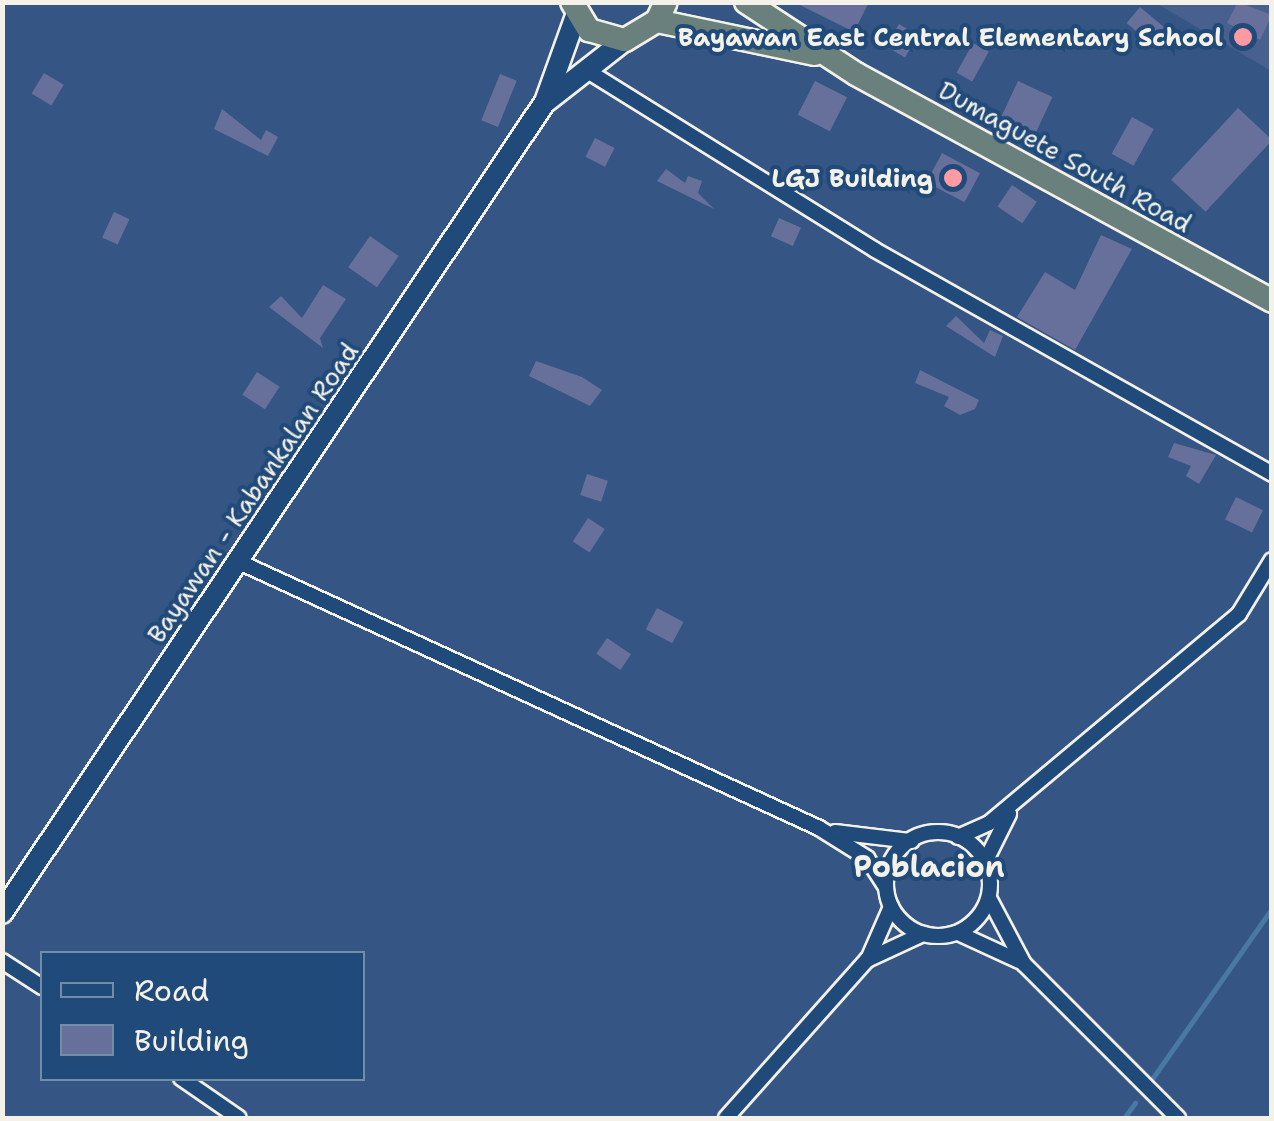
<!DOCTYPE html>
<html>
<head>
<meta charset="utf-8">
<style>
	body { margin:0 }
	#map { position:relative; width:1274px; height:1121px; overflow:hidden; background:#355584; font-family:"Shantell Sans",sans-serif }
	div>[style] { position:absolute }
	.built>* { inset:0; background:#48608d }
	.stream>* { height:5px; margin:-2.5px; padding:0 2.5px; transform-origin:2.5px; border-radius:2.5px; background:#4879a4 }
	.building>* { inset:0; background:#67709a; transform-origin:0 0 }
	.roads { filter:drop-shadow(2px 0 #f4f1e8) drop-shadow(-2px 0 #f4f1e8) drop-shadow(0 2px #f4f1e8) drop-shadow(0 -2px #f4f1e8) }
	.minor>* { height:14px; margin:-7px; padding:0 7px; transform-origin:7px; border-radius:7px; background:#1f4a7a }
	.minor>.ring { margin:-7px; padding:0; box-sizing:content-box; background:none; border:14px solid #1f4a7a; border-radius:50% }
	.secondary>* { height:20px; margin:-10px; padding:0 10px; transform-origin:10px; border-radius:10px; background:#1f4a7a }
	.trunk>* { height:22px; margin:-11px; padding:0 11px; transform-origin:11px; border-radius:11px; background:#6a807d }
	.dots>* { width:28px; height:28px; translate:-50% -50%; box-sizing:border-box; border:5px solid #1f4a7a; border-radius:50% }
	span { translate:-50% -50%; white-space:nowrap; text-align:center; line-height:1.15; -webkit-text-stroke:8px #1f4a7a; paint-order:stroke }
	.poi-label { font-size:25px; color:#f4f1e8; font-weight:700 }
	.right { translate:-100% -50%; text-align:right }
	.street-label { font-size:25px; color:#f4f1e8 }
	.quarter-label { font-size:30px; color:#f4f1e8; font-weight:700 }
	.frame { position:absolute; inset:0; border:5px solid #f4f1e8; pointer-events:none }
	.legend { position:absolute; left:40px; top:951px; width:325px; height:130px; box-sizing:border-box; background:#1f4a7a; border:2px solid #748da6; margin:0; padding:12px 18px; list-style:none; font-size:30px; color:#f4f1e8 }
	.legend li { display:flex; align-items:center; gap:20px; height:50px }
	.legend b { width:50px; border:2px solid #748da6 }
</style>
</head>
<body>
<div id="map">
	<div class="built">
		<i style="clip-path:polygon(1156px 3px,1271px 3px,1271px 71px)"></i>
	</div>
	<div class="stream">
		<i style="left:1152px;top:1079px;width:209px;rotate:-54.9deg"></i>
		<i style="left:1124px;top:1118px;width:19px;rotate:-54deg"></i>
	</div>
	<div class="building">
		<i style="clip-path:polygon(794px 2px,869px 2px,854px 32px)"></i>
		<i style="clip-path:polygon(1238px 2px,1272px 15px,1260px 40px,1227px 23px)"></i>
		<i style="left:1140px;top:7px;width:34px;height:21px;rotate:40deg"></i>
		<i style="left:899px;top:24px;width:22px;height:26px;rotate:30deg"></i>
		<i style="left:973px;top:43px;width:18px;height:34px;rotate:29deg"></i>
		<i style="left:44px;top:73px;width:23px;height:24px;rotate:31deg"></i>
		<i style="left:500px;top:74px;width:18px;height:50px;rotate:22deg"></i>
		<i style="left:815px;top:81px;width:36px;height:38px;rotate:27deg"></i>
		<i style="left:1018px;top:81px;width:38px;height:39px;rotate:25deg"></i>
		<i style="left:1238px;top:108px;width:47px;height:98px;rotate:43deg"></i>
		<i style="clip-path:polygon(222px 109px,261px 140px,266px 130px,278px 137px,268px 156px,214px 129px)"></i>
		<i style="left:1132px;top:117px;width:25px;height:42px;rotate:29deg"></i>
		<i style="left:595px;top:138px;width:22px;height:21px;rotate:27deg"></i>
		<i style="left:942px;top:153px;width:43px;height:33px;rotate:28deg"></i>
		<i style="clip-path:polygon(666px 169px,685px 183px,688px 176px,702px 181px,698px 193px,714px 209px,657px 181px)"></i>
		<i style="left:1012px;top:185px;width:30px;height:26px;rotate:34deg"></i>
		<i style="left:114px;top:212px;width:17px;height:28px;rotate:25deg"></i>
		<i style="left:779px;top:218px;width:24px;height:20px;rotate:24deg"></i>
		<i style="clip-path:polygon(1101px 235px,1132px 249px,1075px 350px,1017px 317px,1045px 272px,1075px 290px)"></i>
		<i style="left:370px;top:236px;width:35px;height:38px;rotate:35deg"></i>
		<i style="clip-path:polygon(323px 285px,346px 299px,320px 338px,323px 348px,269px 307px,281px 296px,302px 318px)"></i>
		<i style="clip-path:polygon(956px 316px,984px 343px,990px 330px,1003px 336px,995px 357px,946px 326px)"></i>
		<i style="clip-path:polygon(536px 361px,582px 377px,602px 390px,590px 406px,529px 376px)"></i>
		<i style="clip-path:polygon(920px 370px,979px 400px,975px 409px,960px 415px,944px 406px,949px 397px,915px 383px)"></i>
		<i style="left:257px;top:372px;width:27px;height:27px;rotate:33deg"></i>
		<i style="clip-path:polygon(1174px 443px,1216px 455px,1199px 484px,1186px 476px,1191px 466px,1168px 457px)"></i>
		<i style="left:587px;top:474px;width:22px;height:22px;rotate:18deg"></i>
		<i style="left:1236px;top:497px;width:30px;height:25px;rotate:26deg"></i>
		<i style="left:588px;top:518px;width:20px;height:28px;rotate:33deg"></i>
		<i style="left:657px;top:608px;width:30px;height:24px;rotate:28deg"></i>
		<i style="left:607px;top:638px;width:29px;height:19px;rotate:34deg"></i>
	</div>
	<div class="roads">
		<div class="minor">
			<i style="left:586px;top:70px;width:340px;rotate:31.9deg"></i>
			<i style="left:875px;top:250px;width:456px;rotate:29.4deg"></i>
			<i style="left:237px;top:561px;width:640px;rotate:24.64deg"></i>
			<i style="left:819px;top:828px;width:57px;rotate:32deg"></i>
			<i style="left:867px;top:858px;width:35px;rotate:57deg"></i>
			<i style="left:835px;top:832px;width:77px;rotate:6.8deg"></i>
			<i class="ring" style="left:886px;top:832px;width:90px;height:90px"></i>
			<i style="left:958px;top:837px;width:34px;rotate:-24deg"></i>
			<i style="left:989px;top:823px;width:326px;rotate:-39.9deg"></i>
			<i style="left:1239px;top:614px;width:63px;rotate:-58.6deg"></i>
			<i style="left:985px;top:862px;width:54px;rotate:-63.4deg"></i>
			<i style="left:989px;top:898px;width:75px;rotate:62.1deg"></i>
			<i style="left:1024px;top:964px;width:218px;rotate:45deg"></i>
			<i style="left:958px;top:933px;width:67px;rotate:24.7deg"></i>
			<i style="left:869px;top:957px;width:55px;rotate:-66.3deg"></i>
			<i style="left:2px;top:961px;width:48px;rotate:33deg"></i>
			<i style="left:181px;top:1078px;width:70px;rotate:34.6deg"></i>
			<i style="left:726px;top:1118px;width:212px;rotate:-48.3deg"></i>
			<i style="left:867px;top:960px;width:62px;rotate:-24.9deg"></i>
		</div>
		<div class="secondary">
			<i style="left:547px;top:101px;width:99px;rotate:-38deg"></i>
			<i style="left:2px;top:913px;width:976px;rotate:-56.2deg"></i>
			<i style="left:545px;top:102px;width:91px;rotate:-70.2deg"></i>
		</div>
		<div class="trunk">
			<i style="left:572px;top:2px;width:33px;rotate:59deg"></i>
			<i style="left:589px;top:30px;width:37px;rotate:16deg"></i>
			<i style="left:625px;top:40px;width:37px;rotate:-31deg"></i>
			<i style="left:657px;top:21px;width:21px;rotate:-65deg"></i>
			<i style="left:746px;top:2px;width:131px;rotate:33.2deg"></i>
			<i style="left:856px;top:74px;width:474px;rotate:28.6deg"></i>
			<i style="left:657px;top:21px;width:161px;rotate:11.8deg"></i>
		</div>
	</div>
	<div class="dots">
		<i style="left:1243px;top:37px;background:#ff9aa2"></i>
		<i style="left:953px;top:178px;background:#ff9aa2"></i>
	</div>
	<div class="poi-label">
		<span class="right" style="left:1223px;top:37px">Bayawan East Central Elementary School</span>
		<span class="right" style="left:933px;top:178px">LGJ Building</span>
	</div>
	<div class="street-label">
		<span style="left:1065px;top:157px;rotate:29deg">Dumaguete South Road</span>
		<span style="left:253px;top:493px;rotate:-56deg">Bayawan - Kabankalan Road</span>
	</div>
	<div class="quarter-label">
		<span style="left:929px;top:867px">Poblacion</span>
	</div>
	<div class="frame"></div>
	<ul class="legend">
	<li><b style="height:12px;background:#1f4a7a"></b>Road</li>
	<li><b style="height:28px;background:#67709a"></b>Building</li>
	</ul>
</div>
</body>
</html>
